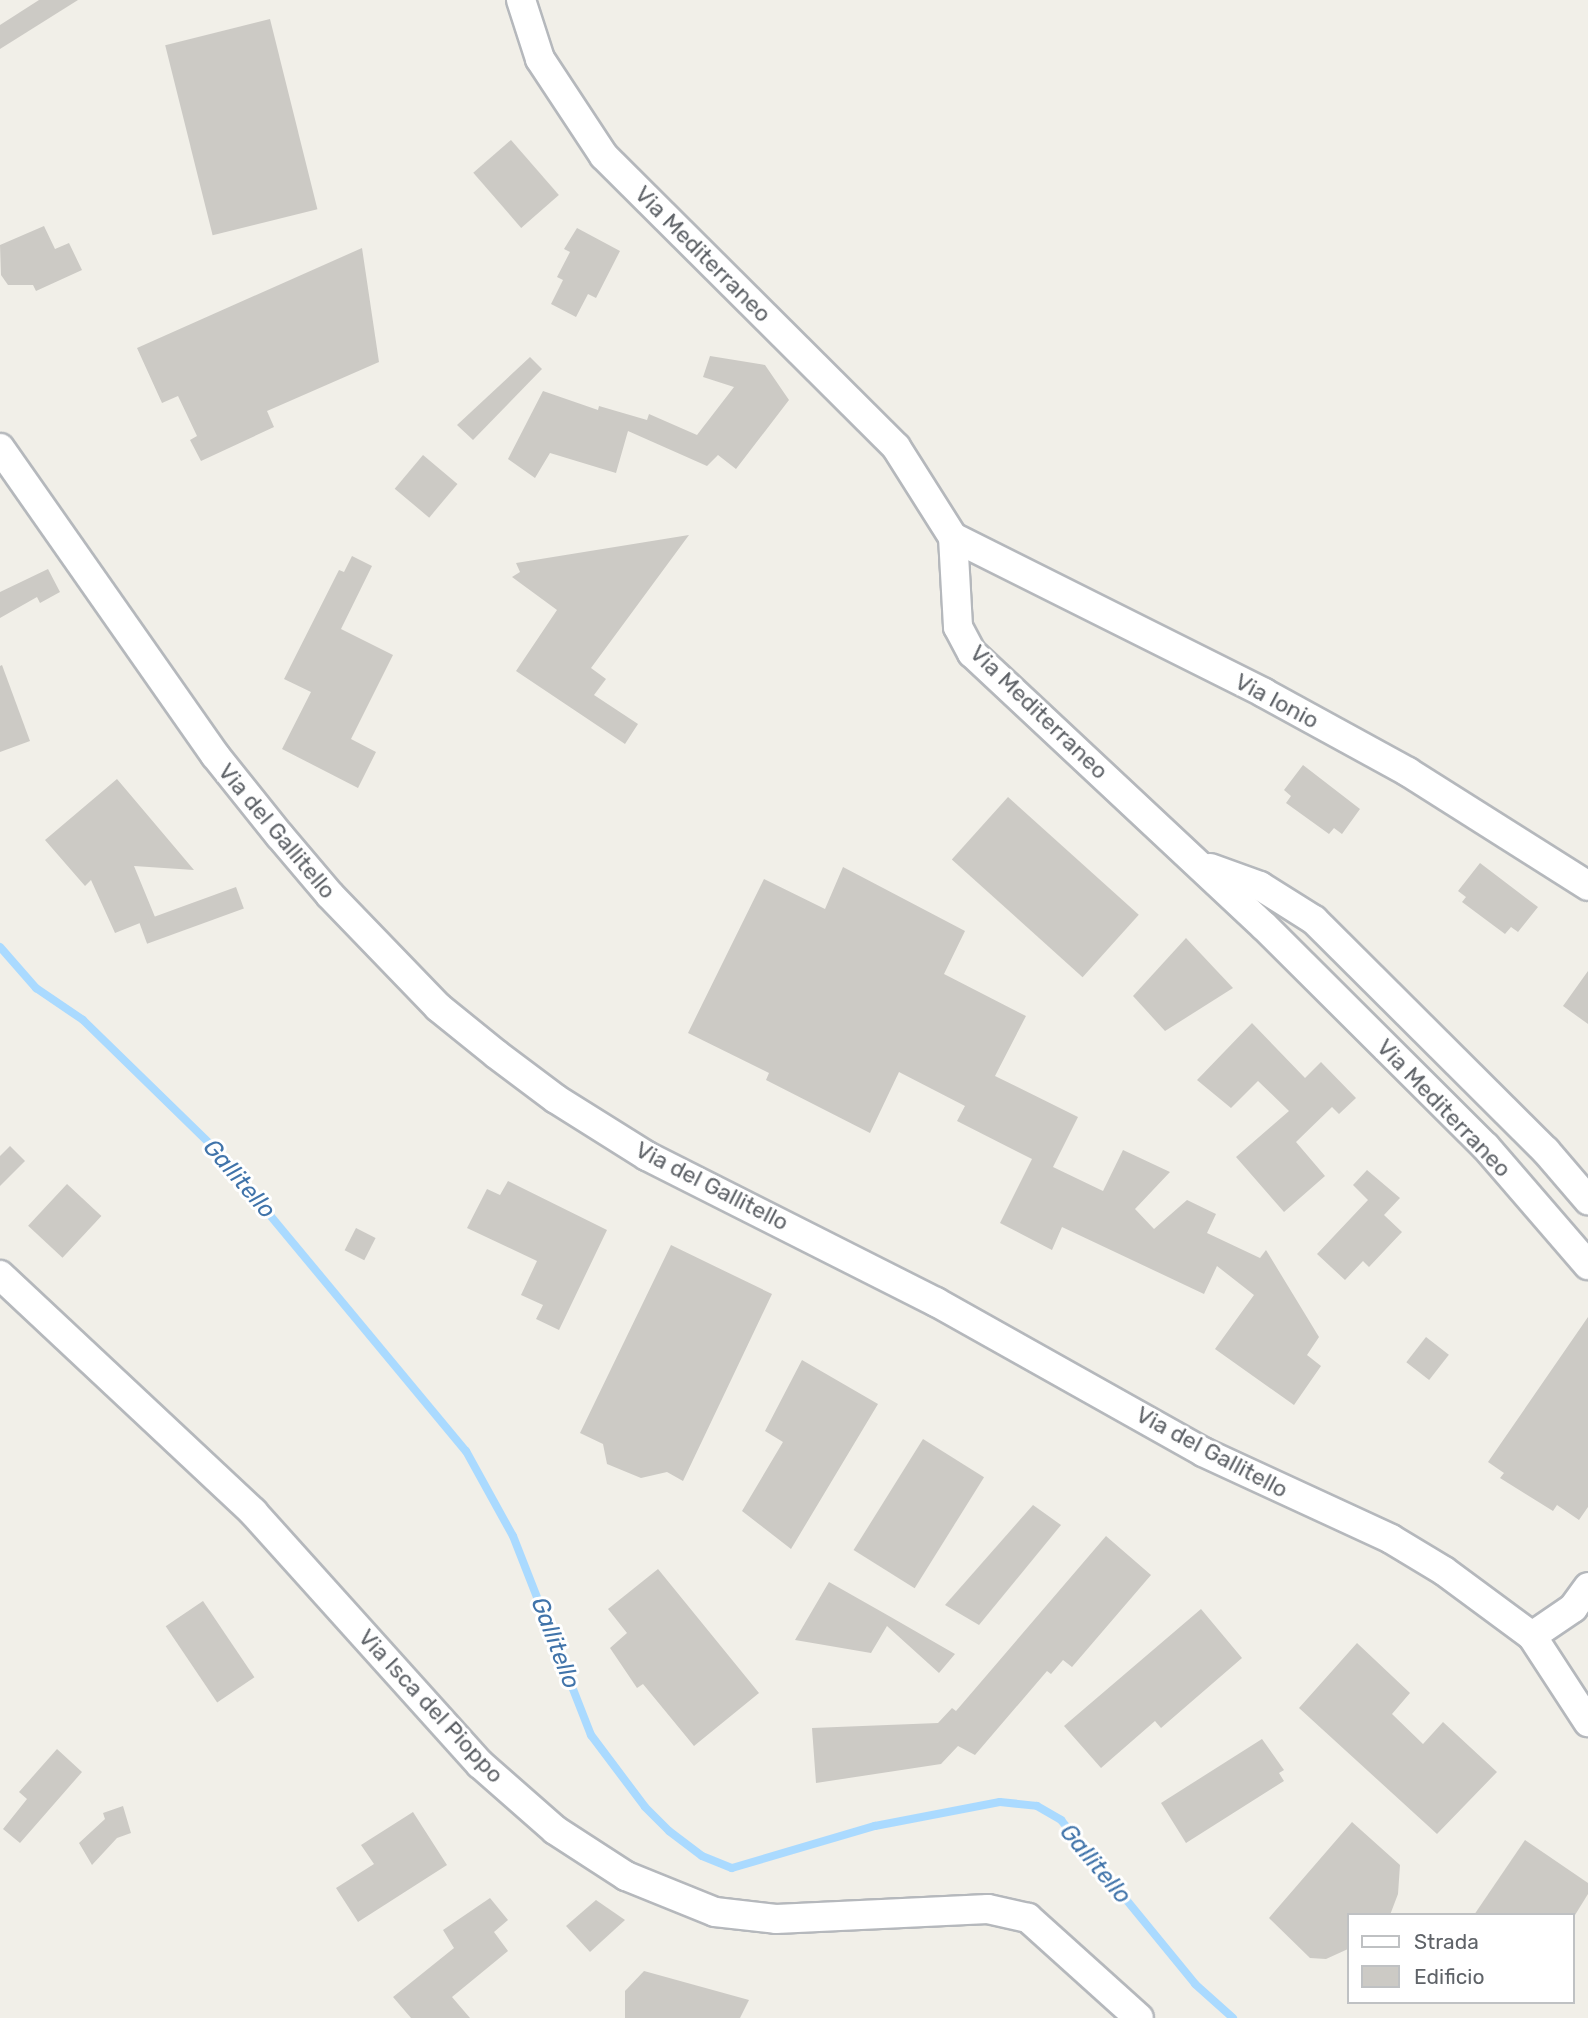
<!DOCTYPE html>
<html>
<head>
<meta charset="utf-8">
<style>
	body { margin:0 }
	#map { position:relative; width:1588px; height:2018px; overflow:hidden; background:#f1efe8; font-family:Rubik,sans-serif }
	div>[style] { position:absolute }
	.stream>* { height:8px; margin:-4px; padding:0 4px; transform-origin:4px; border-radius:4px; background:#aadaff }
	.building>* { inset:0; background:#cccac5; transform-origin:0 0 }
	.roads { filter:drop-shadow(2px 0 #b5b8bc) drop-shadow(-2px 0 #b5b8bc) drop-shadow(0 2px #b5b8bc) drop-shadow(0 -2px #b5b8bc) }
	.minor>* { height:28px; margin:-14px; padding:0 14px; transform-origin:14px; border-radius:14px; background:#fff }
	span { translate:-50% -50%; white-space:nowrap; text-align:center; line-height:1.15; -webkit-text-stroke:6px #fff; paint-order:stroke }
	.street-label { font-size:23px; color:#5f6368 }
	.water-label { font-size:24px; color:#4174aa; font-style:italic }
	.legend { position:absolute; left:1347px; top:1913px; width:228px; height:91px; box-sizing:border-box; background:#fff; border:2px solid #bfc1c3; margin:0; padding:9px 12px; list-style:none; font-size:21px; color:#5f6368 }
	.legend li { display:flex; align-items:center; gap:14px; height:35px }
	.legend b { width:35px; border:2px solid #bfc1c3 }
</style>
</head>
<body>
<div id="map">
	<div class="stream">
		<i style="left:0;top:947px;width:55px;rotate:48.7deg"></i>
		<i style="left:36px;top:988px;width:57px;rotate:34.2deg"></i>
		<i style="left:83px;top:1020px;width:185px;rotate:44.3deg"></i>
		<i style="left:215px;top:1149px;width:393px;rotate:50.3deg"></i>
		<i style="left:466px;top:1451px;width:97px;rotate:61.1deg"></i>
		<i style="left:513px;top:1536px;width:214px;rotate:68.6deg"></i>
		<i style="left:591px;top:1735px;width:90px;rotate:53.1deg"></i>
		<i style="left:645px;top:1807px;width:34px;rotate:45deg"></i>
		<i style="left:669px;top:1831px;width:41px;rotate:37.1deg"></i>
		<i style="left:702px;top:1856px;width:32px;rotate:22deg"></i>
		<i style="left:732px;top:1868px;width:149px;rotate:-16.4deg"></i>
		<i style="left:875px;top:1826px;width:127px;rotate:-10.9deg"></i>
		<i style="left:1000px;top:1802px;width:37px;rotate:6deg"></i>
		<i style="left:1037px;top:1806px;width:28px;rotate:30deg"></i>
		<i style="left:1061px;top:1820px;width:212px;rotate:50.7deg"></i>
		<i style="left:1195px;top:1984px;width:51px;rotate:41.8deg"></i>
	</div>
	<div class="building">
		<i style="clip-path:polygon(39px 0,78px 0,0 49px,0 25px)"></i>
		<i style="left:270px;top:19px;width:196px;height:108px;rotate:76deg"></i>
		<i style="left:511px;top:140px;width:73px;height:50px;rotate:49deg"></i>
		<i style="clip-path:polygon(44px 226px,55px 249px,69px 243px,82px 270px,36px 291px,33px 285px,8px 285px,1px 275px,0 245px)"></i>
		<i style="clip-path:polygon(577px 228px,620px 251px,596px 298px,588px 294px,576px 317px,551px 304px,563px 280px,557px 277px,570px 252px,564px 249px)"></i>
		<i style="clip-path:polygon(362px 248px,379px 362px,267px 411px,274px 427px,201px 461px,190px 440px,197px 436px,178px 396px,162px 403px,137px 348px)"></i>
		<i style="clip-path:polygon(710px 356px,765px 365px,789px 400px,736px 469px,718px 455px,707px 466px,628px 431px,616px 473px,550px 453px,535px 478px,508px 459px,543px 391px,598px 410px,599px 406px,647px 420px,649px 414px,697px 435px,734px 387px,703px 377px)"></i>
		<i style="clip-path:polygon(530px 357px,542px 369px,473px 440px,457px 425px)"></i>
		<i style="left:423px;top:455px;width:45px;height:44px;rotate:40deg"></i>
		<i style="clip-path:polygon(689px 535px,591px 668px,606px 679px,594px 695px,638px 724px,625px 744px,516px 671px,557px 610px,512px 577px,520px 572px,516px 563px)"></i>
		<i style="clip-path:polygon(352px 556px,372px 566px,341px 629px,393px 655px,351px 739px,376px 752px,358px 788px,282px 749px,311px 692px,284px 679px,339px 570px,344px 572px)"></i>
		<i style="clip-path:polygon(48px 569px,60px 592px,40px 603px,37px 597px,0 618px,0 592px)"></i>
		<i style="clip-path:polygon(2px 665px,30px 741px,0 752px,0 666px)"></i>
		<i style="clip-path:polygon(1303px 765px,1360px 809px,1342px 834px,1334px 828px,1329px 834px,1286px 803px,1291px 796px,1284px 790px)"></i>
		<i style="clip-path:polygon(117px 779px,194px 870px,134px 866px,155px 917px,115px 933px,91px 880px,85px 886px,45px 840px)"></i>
		<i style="left:1008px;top:797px;width:176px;height:84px;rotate:42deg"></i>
		<i style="clip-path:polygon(1480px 863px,1538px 907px,1518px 932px,1511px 927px,1505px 934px,1462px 902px,1466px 897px,1458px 891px)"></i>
		<i style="clip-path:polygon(843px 867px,965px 931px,944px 974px,1026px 1016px,995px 1076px,1078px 1117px,1053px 1167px,1103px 1191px,1123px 1150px,1170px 1172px,1135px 1209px,1154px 1229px,1187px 1200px,1216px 1214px,1207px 1233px,1260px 1258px,1266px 1250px,1319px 1337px,1307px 1355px,1321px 1366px,1294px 1405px,1215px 1349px,1254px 1295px,1217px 1266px,1204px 1294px,1062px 1227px,1052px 1250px,1000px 1223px,1032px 1159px,957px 1121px,965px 1106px,899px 1072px,870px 1133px,766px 1080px,769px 1073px,688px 1033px,764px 879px,825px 909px)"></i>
		<i style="left:236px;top:887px;width:23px;height:103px;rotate:70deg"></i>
		<i style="clip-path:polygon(1186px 938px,1233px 988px,1165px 1031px,1133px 996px)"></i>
		<i style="clip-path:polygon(1588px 971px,1588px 1024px,1563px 1006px)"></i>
		<i style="clip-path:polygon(1252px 1023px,1305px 1078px,1321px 1062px,1356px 1098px,1339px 1114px,1332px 1107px,1296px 1142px,1325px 1176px,1284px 1212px,1236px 1157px,1289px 1111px,1258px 1081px,1231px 1108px,1197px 1080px)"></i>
		<i style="clip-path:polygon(10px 1146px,25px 1161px,0 1186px,0 1156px)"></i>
		<i style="clip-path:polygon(1367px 1170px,1400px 1198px,1384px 1215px,1402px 1232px,1369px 1267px,1363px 1261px,1345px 1280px,1317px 1254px,1368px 1200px,1353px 1185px)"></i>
		<i style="clip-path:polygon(508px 1181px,607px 1230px,559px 1330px,536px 1319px,543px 1305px,521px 1295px,537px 1261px,467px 1228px,487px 1189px,500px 1195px)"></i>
		<i style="left:67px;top:1184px;width:47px;height:57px;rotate:43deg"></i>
		<i style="left:356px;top:1228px;width:22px;height:25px;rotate:27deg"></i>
		<i style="clip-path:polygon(671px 1245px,772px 1294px,683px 1481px,667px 1472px,641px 1478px,607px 1464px,603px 1444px,580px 1433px)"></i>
		<i style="clip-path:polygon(1588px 1317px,1588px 1507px,1579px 1520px,1557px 1505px,1553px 1511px,1500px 1478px,1504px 1473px,1488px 1462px)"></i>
		<i style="left:1426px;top:1337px;width:29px;height:32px;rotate:38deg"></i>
		<i style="clip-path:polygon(802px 1360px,878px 1404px,791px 1549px,742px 1511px,783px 1442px,765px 1431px)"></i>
		<i style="left:923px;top:1439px;width:72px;height:131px;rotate:32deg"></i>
		<i style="clip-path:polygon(1033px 1505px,1061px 1525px,979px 1625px,945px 1605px)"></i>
		<i style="clip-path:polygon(1106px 1536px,1151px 1575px,1072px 1667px,1063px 1660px,1051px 1674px,1047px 1671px,975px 1755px,958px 1746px,941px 1764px,816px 1783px,812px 1728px,938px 1723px,952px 1708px,956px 1711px)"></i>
		<i style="clip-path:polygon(658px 1569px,759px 1693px,694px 1746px,643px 1684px,637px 1688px,610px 1648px,627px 1633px,608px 1609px)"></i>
		<i style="clip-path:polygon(829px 1582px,889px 1616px,955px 1654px,939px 1673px,887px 1626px,871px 1653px,795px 1640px)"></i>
		<i style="left:203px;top:1601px;width:92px;height:45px;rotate:56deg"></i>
		<i style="clip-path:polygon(1201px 1609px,1242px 1658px,1161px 1728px,1155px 1721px,1101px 1768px,1064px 1726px)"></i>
		<i style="clip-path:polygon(1357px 1643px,1410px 1693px,1392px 1714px,1423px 1744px,1443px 1722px,1497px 1772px,1437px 1834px,1299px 1708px)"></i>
		<i style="clip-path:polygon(1262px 1739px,1284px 1770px,1279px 1773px,1284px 1781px,1186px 1843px,1161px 1803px)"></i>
		<i style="clip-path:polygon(57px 1749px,82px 1772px,20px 1843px,3px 1829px,27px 1799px,19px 1792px)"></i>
		<i style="clip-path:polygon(123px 1806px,131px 1833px,117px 1838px,92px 1865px,79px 1843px,105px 1819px,103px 1813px)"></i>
		<i style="clip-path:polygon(413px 1812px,447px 1865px,358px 1922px,336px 1888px,374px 1864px,361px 1845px)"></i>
		<i style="clip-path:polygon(1352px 1822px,1400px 1865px,1398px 1894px,1390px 1915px,1348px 1915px,1348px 1949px,1326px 1959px,1310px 1958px,1269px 1918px)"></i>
		<i style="clip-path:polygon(1525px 1840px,1588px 1883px,1588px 1894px,1575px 1915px,1474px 1915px)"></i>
		<i style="clip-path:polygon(490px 1898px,508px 1920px,494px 1932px,508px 1951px,452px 1997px,470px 2018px,411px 2018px,393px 1997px,454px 1948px,443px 1930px)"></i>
		<i style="clip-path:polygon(596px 1900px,625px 1920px,590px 1952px,566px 1926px)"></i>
		<i style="clip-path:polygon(644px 1971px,749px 2000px,740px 2018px,625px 2018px,625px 1991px)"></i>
	</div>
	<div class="roads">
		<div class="minor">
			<i style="left:521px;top:0;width:62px;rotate:72.1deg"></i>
			<i style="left:540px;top:59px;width:116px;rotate:56.6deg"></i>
			<i style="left:604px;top:156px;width:412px;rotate:44.9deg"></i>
			<i style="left:896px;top:447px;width:107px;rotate:57.7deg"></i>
			<i style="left:953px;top:537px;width:90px;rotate:86.8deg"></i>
			<i style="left:958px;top:627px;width:30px;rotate:62deg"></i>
			<i style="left:972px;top:653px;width:400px;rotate:43.1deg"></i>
			<i style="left:1264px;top:926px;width:313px;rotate:44.9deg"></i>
			<i style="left:1486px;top:1147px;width:156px;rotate:49.2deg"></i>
			<i style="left:0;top:448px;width:375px;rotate:55deg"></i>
			<i style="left:215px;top:755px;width:104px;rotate:51.3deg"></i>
			<i style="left:280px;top:836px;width:77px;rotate:49.7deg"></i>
			<i style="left:330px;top:895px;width:156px;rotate:46deg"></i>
			<i style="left:438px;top:1007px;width:75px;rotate:39deg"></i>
			<i style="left:496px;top:1054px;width:75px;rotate:36.9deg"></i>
			<i style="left:556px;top:1099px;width:107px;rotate:32.1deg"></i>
			<i style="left:647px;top:1156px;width:324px;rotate:26.8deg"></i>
			<i style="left:936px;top:1302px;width:306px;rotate:29.3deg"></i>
			<i style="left:1203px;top:1452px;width:207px;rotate:24.8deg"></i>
			<i style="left:1391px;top:1539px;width:62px;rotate:31.1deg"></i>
			<i style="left:1444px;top:1571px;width:109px;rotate:36.5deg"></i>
			<i style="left:1532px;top:1636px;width:103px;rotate:56.9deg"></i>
			<i style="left:953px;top:537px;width:348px;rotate:26.6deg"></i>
			<i style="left:1264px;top:693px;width:164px;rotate:28.7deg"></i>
			<i style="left:1408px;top:772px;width:213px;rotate:32.3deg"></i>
			<i style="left:1210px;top:868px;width:53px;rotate:19.8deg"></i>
			<i style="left:1260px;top:886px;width:64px;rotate:32.2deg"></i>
			<i style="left:1314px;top:920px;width:327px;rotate:44.9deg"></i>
			<i style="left:1546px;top:1151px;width:65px;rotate:49.4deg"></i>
			<i style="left:0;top:1275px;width:347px;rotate:43.1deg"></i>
			<i style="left:253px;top:1512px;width:339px;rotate:48deg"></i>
			<i style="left:480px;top:1764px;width:100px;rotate:41.3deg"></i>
			<i style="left:555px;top:1830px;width:85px;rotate:32.9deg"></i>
			<i style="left:626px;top:1876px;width:96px;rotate:22deg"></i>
			<i style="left:715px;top:1912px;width:61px;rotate:6.5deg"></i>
			<i style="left:776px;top:1919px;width:212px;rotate:-2.7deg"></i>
			<i style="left:988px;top:1909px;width:41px;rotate:12.7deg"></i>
			<i style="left:1028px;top:1918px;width:149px;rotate:42deg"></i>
			<i style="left:1532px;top:1636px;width:50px;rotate:-34.3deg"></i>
			<i style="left:1573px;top:1608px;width:26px;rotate:-54deg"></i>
		</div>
	</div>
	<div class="street-label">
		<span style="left:703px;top:254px;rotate:45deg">Via Mediterraneo</span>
		<span style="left:1277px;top:701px;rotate:28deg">Via Ionio</span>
		<span style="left:1039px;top:712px;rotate:44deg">Via Mediterraneo</span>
		<span style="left:277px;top:831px;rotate:50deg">Via del Gallitello</span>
		<span style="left:1444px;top:1108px;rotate:46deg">Via Mediterraneo</span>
		<span style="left:712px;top:1186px;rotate:27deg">Via del Gallitello</span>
		<span style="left:1212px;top:1452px;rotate:28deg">Via del Gallitello</span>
		<span style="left:431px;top:1706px;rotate:47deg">Via Isca del Pioppo</span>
	</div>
	<div class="water-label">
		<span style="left:239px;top:1179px;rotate:49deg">Gallitello</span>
		<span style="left:555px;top:1643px;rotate:69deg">Gallitello</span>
		<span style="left:1095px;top:1864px;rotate:50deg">Gallitello</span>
	</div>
	<ul class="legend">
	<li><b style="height:9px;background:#fff"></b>Strada</li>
	<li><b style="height:19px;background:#cccac5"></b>Edificio</li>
	</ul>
</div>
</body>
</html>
